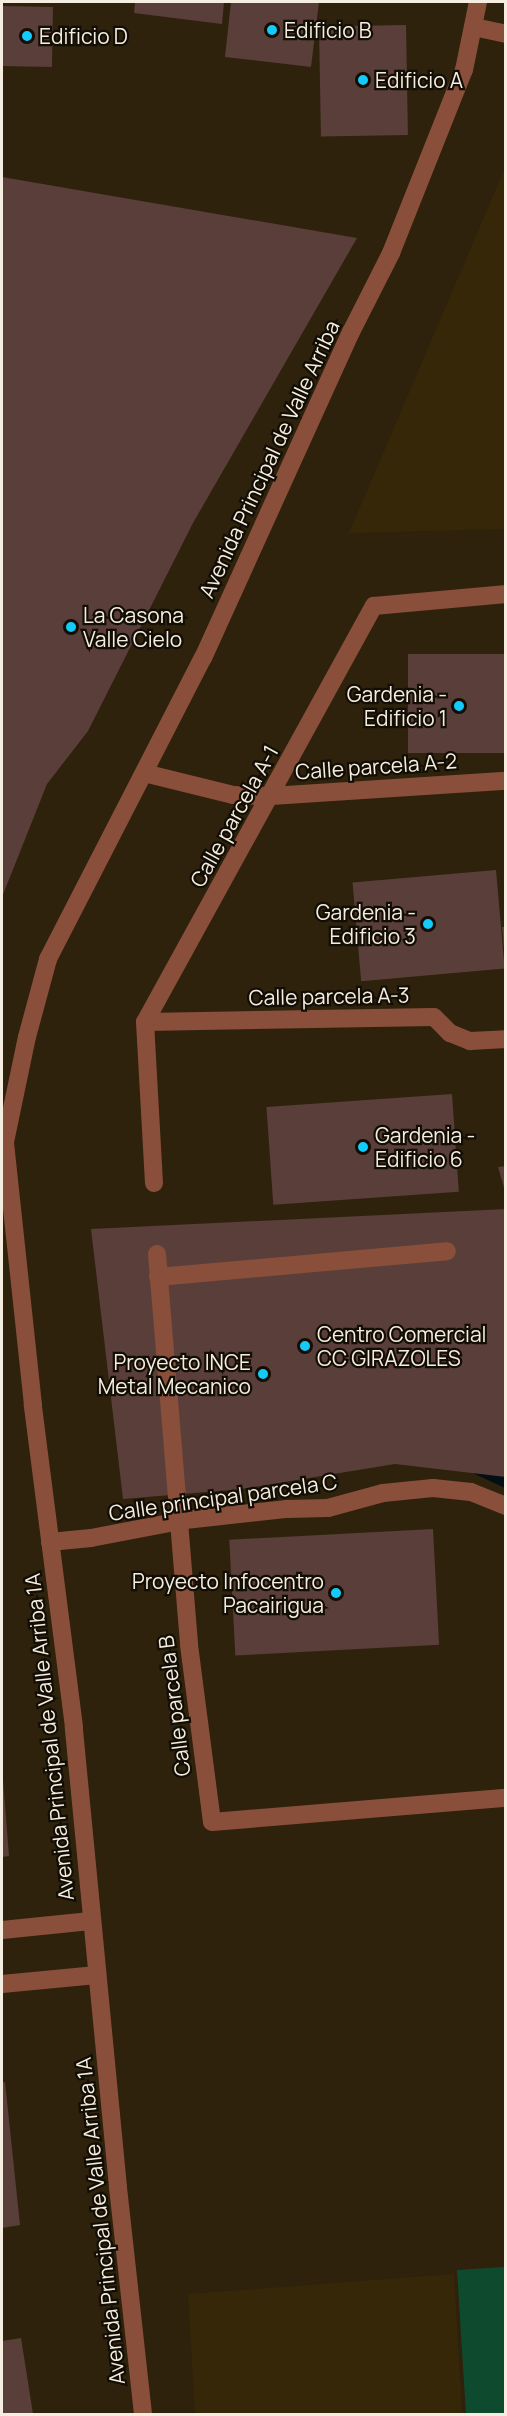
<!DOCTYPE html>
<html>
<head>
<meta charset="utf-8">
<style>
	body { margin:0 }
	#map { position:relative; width:507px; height:2416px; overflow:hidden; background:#2e220c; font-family:Manrope,sans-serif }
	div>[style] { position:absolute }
	.built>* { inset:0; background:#362709 }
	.green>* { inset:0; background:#0e4b2e }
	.stream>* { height:10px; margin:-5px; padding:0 5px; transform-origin:5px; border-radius:5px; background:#021015 }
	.building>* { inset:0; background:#5a3e39; transform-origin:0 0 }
	.minor>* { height:18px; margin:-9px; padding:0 9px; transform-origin:9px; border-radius:9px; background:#8a4f3b }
	.dots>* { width:16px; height:16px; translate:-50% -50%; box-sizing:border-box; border:3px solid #120d05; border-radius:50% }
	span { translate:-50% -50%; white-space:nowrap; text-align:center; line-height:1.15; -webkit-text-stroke:4.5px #120d05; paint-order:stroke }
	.poi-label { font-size:21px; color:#f5eee0 }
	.left { translate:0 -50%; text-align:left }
	.right { translate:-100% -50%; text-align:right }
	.street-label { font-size:21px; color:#f5eee0 }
	.frame { position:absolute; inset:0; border:3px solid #f5eee0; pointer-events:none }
</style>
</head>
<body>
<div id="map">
	<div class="built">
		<i style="clip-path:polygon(505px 168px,505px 529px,349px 533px)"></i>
		<i style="clip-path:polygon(454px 2274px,462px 2414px,195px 2414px,188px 2294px)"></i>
	</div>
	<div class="green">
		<i style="clip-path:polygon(505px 2267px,505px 2414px,466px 2414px,457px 2270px)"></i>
	</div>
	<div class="stream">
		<i style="left:476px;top:1469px;width:33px;rotate:25deg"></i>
	</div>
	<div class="building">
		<i style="clip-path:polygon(135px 2px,224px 2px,222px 24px,134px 13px)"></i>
		<i style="clip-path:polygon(231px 2px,319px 2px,311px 67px,225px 57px)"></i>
		<i style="left:2px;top:6px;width:51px;height:60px;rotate:1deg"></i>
		<i style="left:406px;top:25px;width:110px;height:87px;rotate:89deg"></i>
		<i style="clip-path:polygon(2px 177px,357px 238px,193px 523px,88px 731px,47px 784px,2px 897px)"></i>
		<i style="left:506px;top:654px;width:99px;height:98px;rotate:90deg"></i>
		<i style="left:496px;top:870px;width:99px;height:144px;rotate:85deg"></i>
		<i style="clip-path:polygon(502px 927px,506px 927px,506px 948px,504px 949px)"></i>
		<i style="left:452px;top:1094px;width:98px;height:186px;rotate:86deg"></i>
		<i style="clip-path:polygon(506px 1166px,506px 1191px,505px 1191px,498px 1167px)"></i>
		<i style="clip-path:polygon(506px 1209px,506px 1477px,395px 1464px,242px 1489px,123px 1499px,91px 1229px)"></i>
		<i style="left:433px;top:1529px;width:116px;height:204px;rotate:87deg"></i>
		<i style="clip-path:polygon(3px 1780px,9px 1856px,2px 1857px,2px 1781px)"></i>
		<i style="clip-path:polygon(5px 2082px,20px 2225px,2px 2228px,2px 2083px)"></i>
		<i style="clip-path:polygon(21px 2338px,33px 2414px,2px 2414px,2px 2341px)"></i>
	</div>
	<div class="minor">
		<i style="left:474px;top:27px;width:33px;rotate:12deg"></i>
		<i style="left:144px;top:773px;width:92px;rotate:13.9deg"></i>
		<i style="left:233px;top:795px;width:38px;rotate:2deg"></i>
		<i style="left:271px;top:796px;width:235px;rotate:-3.7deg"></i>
		<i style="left:145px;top:1022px;width:289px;rotate:-1deg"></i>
		<i style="left:434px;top:1017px;width:23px;rotate:45deg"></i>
		<i style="left:450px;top:1033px;width:22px;rotate:22deg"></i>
		<i style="left:470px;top:1041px;width:36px;rotate:-3deg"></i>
		<i style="left:154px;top:1183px;width:161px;rotate:-93.2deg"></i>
		<i style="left:145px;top:1022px;width:475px;rotate:-61.2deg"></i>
		<i style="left:374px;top:606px;width:133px;rotate:-5.2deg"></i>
		<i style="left:157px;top:1254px;width:392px;rotate:85.3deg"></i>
		<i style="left:189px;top:1645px;width:178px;rotate:82.6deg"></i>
		<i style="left:212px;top:1822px;width:295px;rotate:-4.7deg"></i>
		<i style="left:158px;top:1277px;width:290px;rotate:-5.1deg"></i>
		<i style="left:50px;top:1542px;width:41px;rotate:-5.6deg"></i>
		<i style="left:91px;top:1538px;width:96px;rotate:-10.8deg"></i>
		<i style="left:185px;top:1520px;width:103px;rotate:-6.2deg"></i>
		<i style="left:287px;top:1509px;width:41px;rotate:-1.4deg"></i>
		<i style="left:328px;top:1508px;width:57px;rotate:-15.3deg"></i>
		<i style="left:383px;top:1493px;width:50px;rotate:-5.7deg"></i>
		<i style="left:433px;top:1488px;width:38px;rotate:6deg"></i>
		<i style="left:471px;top:1492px;width:38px;rotate:22deg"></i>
		<i style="left:2px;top:1930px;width:89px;rotate:-5.8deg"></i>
		<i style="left:2px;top:1984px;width:95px;rotate:-5.4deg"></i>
		<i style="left:143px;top:2414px;width:228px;rotate:-96.3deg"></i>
		<i style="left:118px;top:2187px;width:462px;rotate:-95.5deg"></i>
		<i style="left:74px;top:1727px;width:325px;rotate:-97.3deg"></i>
		<i style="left:33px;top:1405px;width:264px;rotate:-96.1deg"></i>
		<i style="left:5px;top:1142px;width:107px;rotate:-78.2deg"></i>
		<i style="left:27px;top:1037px;width:81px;rotate:-74.9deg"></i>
		<i style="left:48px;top:959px;width:339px;rotate:-62.8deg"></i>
		<i style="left:203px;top:658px;width:358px;rotate:-65.6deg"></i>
		<i style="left:351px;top:332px;width:89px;rotate:-63.1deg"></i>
		<i style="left:391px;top:253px;width:197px;rotate:-68.3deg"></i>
		<i style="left:464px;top:70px;width:69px;rotate:-78.4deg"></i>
	</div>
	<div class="dots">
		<i style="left:272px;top:30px;background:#13cafb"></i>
		<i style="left:27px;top:36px;background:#13cafb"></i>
		<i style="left:363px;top:80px;background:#13cafb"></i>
		<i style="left:71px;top:627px;background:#13cafb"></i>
		<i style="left:459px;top:706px;background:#13cafb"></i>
		<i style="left:428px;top:924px;background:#13cafb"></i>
		<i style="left:363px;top:1147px;background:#13cafb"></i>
		<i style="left:305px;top:1346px;background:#13cafb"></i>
		<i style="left:263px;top:1374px;background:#13cafb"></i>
		<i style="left:336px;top:1593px;background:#13cafb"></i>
	</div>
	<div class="poi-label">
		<span class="left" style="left:284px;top:30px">Edificio B</span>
		<span class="left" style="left:39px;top:36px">Edificio D</span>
		<span class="left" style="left:375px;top:80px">Edificio A</span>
		<span class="left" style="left:83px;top:627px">La Casona<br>Valle Cielo</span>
		<span class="right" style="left:447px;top:706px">Gardenia -<br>Edificio 1</span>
		<span class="right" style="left:416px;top:924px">Gardenia -<br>Edificio 3</span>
		<span class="left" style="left:375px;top:1147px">Gardenia -<br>Edificio 6</span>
		<span class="left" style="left:317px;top:1346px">Centro Comercial<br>CC GIRAZOLES</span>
		<span class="right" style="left:251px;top:1374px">Proyecto INCE<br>Metal Mecanico</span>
		<span class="right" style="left:324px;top:1593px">Proyecto Infocentro<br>Pacairigua</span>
	</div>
	<div class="street-label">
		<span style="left:269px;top:459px;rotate:-65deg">Avenida Principal de Valle Arriba</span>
		<span style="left:376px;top:766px;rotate:-4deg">Calle parcela A-2</span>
		<span style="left:234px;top:816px;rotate:-61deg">Calle parcela A-1</span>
		<span style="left:329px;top:996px;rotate:-1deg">Calle parcela A-3</span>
		<span style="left:223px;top:1497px;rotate:-8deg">Calle principal parcela C</span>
		<span style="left:174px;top:1706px;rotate:-97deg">Calle parcela B</span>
		<span style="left:49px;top:1737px;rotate:-96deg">Avenida Principal de Valle Arriba 1A</span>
		<span style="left:100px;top:2221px;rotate:-96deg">Avenida Principal de Valle Arriba 1A</span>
	</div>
	<div class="frame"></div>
</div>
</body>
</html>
